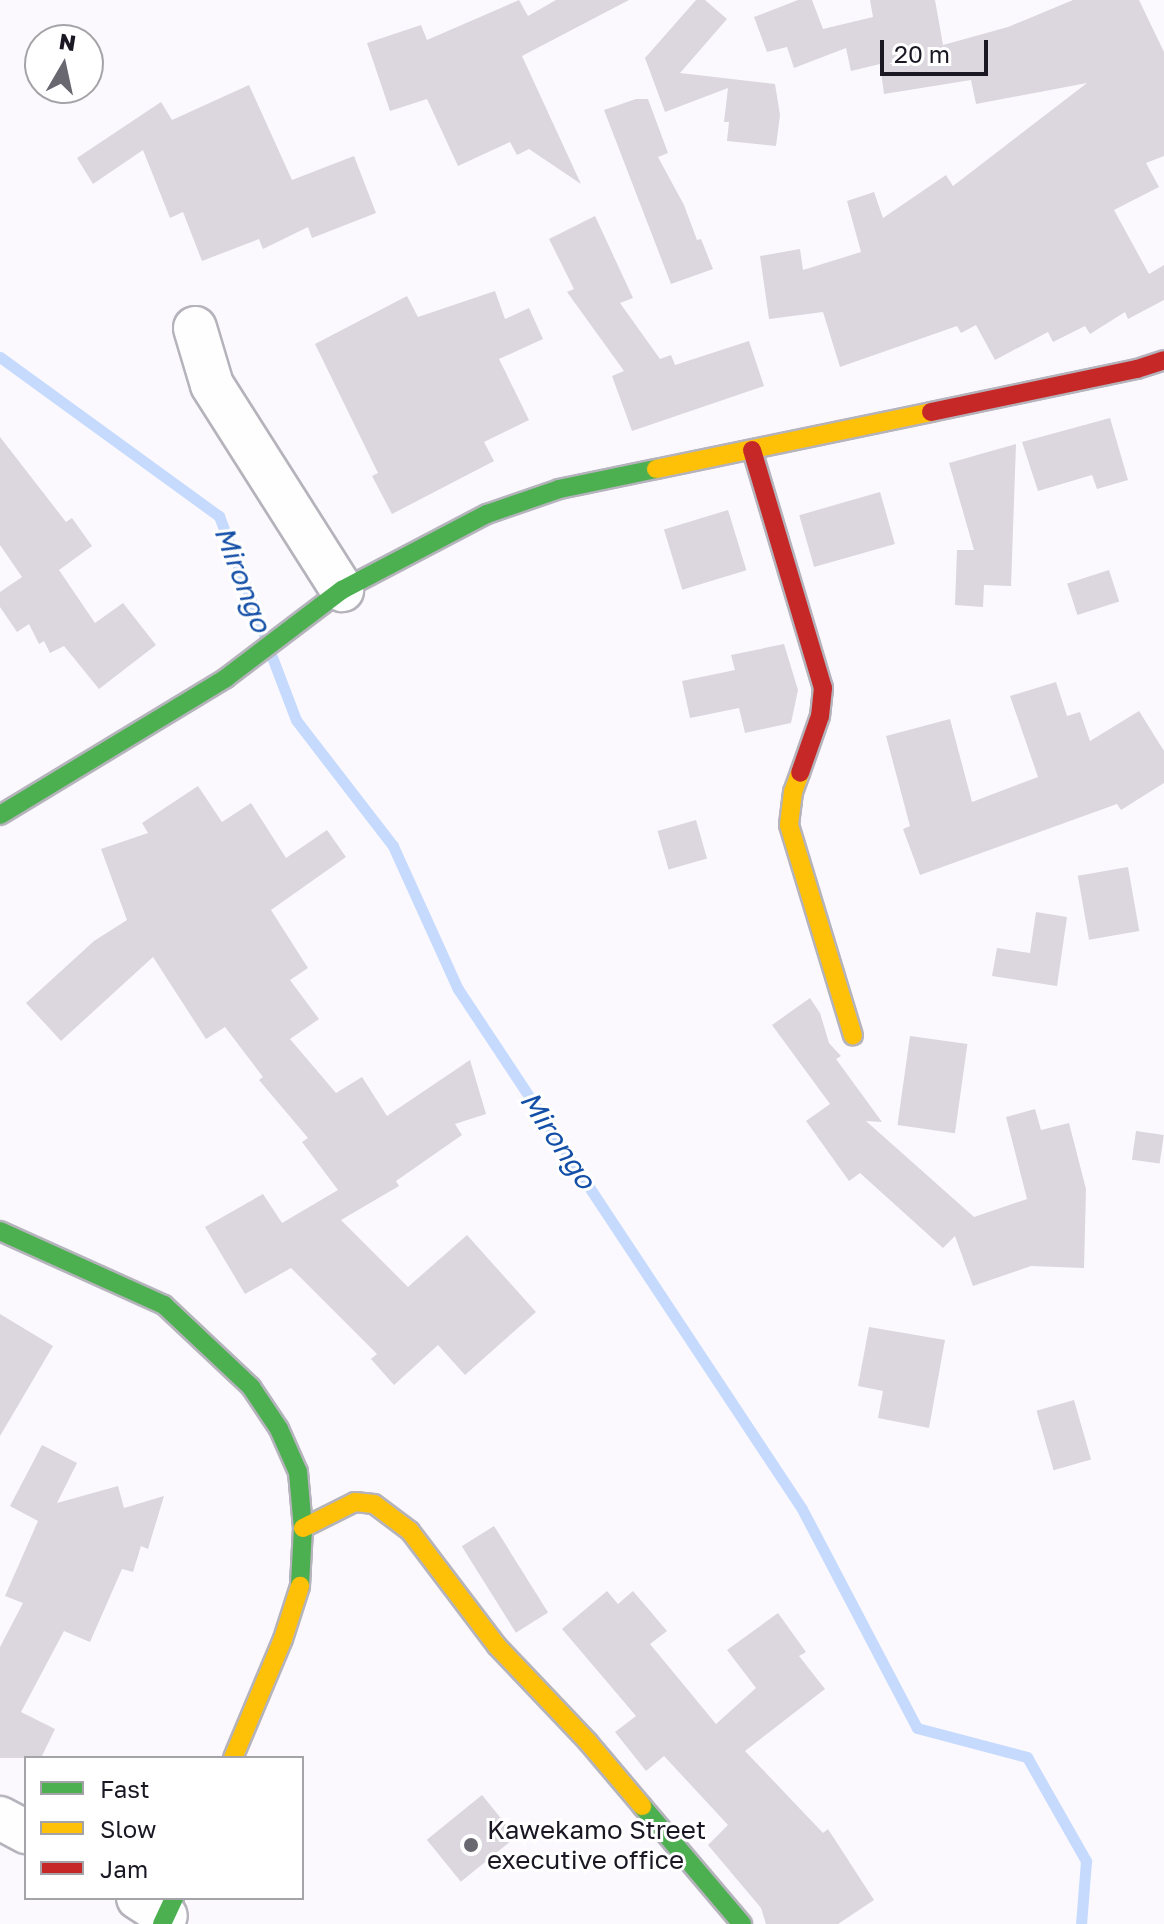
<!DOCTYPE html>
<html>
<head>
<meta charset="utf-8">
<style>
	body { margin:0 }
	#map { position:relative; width:1164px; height:1924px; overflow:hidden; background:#fbf9fe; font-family:"Golos Text",sans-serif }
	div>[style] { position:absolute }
	.stream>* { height:11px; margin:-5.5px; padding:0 5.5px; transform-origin:5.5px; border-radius:5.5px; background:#c5dafd }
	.building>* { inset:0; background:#dcd6df; transform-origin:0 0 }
	.roads { filter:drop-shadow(2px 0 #b5b3bb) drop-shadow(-2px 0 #b5b3bb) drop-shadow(0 2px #b5b3bb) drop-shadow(0 -2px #b5b3bb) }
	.street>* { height:42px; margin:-21px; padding:0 21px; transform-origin:21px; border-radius:21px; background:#fefeff }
	.fast>* { height:18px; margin:-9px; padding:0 9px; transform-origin:9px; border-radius:9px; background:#4caf50 }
	.slow>* { height:18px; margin:-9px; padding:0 9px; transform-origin:9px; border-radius:9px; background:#ffc107 }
	.jam>* { height:18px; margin:-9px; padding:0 9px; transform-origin:9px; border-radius:9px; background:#c62828 }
	.dots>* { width:22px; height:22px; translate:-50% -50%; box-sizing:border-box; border:4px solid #fff; border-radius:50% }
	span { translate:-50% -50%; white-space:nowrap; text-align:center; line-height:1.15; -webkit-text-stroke:6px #fff; paint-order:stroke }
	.poi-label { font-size:26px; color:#1b1824 }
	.left { translate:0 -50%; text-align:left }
	.water-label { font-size:28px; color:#144fa7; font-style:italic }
	.legend { position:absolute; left:24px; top:1756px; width:280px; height:144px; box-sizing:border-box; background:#fff; border:2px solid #a4a3a7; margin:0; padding:10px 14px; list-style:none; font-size:24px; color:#1b1824 }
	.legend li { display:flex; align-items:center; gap:16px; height:40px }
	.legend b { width:40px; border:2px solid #a4a3a7 }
	.north { position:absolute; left:24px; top:24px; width:80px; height:80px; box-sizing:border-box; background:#fff; border:2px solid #a4a3a7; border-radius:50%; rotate:9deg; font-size:22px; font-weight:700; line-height:32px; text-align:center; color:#1b1824 }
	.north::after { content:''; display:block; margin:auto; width:28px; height:36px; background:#696770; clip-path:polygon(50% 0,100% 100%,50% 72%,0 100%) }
	.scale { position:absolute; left:880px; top:40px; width:108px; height:36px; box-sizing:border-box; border:4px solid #1b1824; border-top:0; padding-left:10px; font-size:24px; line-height:28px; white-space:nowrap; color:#1b1824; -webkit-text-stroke:6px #fff; paint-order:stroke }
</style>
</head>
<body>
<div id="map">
	<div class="stream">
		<i style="left:0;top:357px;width:271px;rotate:36deg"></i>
		<i style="left:219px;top:516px;width:129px;rotate:69.2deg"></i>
		<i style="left:272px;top:657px;width:67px;rotate:69.1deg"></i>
		<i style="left:296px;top:720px;width:159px;rotate:52.4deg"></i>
		<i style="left:393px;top:846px;width:157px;rotate:65.6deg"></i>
		<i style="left:458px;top:989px;width:623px;rotate:56.51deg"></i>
		<i style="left:802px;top:1509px;width:247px;rotate:62.3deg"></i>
		<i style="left:917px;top:1728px;width:114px;rotate:14.8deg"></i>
		<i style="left:1027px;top:1757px;width:120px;rotate:60.4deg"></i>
		<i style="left:1086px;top:1861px;width:63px;rotate:94.5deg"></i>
	</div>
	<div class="building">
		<i style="clip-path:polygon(519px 0,528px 16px,556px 0,629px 0,522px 56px,581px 184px,529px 149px,517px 155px,510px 142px,458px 166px,427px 99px,390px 111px,367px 43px,421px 25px,427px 40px)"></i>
		<i style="clip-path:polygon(696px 0,705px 0,727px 19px,680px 73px,775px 84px,780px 115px,776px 146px,727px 141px,729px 122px,724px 122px,728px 88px,665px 112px,645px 58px)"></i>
		<i style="clip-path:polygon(798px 0,812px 0,823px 29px,873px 17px,870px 0,935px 0,943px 45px,1008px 27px,1073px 0,1139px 0,1164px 52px,1164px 156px,1146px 163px,1159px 187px,1114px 210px,1149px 274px,1164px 265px,1164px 300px,1128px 319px,1125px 312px,1090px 334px,1085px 326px,1053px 342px,1048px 332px,995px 360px,976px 325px,961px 333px,957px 326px,840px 367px,823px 312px,769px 319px,760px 256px,800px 249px,803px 270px,861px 252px,847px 201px,874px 192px,883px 218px,946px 175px,953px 186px,1087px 83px,976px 104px,971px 80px,884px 94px,880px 64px,851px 71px,846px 48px,794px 68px,787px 47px,767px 52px,754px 17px)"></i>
		<i style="clip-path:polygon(249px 85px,292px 180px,354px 156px,376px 213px,312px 238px,308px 227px,263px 249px,259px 239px,202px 261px,183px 212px,170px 218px,143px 150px,93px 184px,77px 158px,161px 102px,172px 120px)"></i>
		<i style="clip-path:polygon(636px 99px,648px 99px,668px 153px,658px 157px,684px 205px,697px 240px,701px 239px,713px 269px,671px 284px,604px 110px)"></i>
		<i style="clip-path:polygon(595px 216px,633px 298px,620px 303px,660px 359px,671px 355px,675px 365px,749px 341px,764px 386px,632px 431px,612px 376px,624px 371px,567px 292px,574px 289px,549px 239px)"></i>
		<i style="clip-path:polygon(495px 291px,505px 319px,529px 308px,543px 339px,499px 359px,529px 420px,484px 442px,494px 461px,392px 514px,372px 476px,378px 473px,315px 344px,407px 296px,418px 317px)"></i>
		<i style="clip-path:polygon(1110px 418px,1128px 480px,1097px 489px,1092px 475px,1038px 491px,1022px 442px)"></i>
		<i style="clip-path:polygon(0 437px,66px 522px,72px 518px,92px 546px,59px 570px,95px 623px,123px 603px,156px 645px,99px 689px,64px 646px,50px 653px,44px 641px,39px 644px,29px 624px,17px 632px,0 607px,0 592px,22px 577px,0 545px)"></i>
		<i style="clip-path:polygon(1016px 444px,1011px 586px,984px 585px,983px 607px,955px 605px,957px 550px,974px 550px,949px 463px)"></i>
		<i style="left:880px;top:492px;width:54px;height:84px;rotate:74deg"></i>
		<i style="left:728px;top:510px;width:63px;height:67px;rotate:73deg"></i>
		<i style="left:1109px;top:570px;width:33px;height:44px;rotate:72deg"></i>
		<i style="clip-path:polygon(784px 644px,798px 690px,791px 723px,745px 733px,739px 708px,690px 718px,682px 681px,735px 670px,731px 655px)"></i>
		<i style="clip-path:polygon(1056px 682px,1067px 716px,1080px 712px,1090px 741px,1139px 711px,1164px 751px,1164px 783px,1121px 810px,1117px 804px,920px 875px,903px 829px,910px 826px,886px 736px,950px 719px,972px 802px,1038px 777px,1010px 696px)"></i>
		<i style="clip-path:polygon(198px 786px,222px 822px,251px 803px,286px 858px,327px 830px,346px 857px,271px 910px,308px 968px,290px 980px,319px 1019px,290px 1039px,336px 1093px,362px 1077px,387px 1116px,470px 1060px,486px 1114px,455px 1124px,462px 1135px,396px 1181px,399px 1186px,341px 1220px,408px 1287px,467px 1235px,536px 1312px,465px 1375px,438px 1345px,394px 1385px,371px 1359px,377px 1354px,291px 1268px,245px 1294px,205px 1227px,263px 1194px,282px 1223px,338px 1190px,302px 1142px,308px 1138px,259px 1080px,263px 1077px,225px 1027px,206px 1039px,153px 957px,61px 1041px,26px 1003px,94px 941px,127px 920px,101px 849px,148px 833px,142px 823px)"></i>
		<i style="left:696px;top:820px;width:40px;height:40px;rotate:74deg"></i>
		<i style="left:1128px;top:867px;width:65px;height:51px;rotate:80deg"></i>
		<i style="clip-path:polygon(1036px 912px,1067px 917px,1057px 986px,992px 976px,997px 948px,1030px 953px)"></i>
		<i style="clip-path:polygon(810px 998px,820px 1013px,829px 1043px,841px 1056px,836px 1059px,882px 1122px,866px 1121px,974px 1217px,1027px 1199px,1006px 1117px,1035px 1109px,1041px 1130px,1069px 1123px,1086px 1189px,1084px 1268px,1031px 1266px,973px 1286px,955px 1236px,943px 1248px,860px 1173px,849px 1181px,806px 1121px,830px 1104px,772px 1025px)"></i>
		<i style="left:910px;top:1036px;width:58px;height:90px;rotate:8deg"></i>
		<i style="left:1136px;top:1131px;width:28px;height:29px;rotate:8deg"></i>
		<i style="clip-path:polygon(0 1314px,53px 1346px,0 1436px)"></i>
		<i style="clip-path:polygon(869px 1327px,945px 1340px,929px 1428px,878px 1418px,883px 1391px,858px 1386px)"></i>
		<i style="left:1074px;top:1400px;width:62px;height:39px;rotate:74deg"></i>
		<i style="clip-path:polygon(42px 1445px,77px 1463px,57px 1503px,118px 1486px,124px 1508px,164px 1496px,148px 1549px,141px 1546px,133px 1572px,122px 1569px,90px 1642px,64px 1631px,21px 1712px,55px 1729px,41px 1758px,0 1758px,0 1647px,23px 1603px,5px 1596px,38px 1521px,10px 1506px)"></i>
		<i style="left:494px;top:1526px;width:102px;height:38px;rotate:58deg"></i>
		<i style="clip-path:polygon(607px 1591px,618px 1604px,633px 1591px,667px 1631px,650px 1644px,716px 1724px,756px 1688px,727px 1650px,778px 1613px,806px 1652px,799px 1656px,825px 1689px,745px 1751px,823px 1833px,828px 1829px,874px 1900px,838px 1924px,766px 1924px,761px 1908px,708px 1845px,728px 1825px,664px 1756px,646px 1771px,615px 1732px,636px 1716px,562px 1629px)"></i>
		<i style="left:482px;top:1795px;width:54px;height:71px;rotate:51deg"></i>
	</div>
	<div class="roads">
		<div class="street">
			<i style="left:195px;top:328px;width:59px;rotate:73.4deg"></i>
			<i style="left:212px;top:385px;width:243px;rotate:57.6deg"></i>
			<i style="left:0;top:1818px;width:30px;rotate:28deg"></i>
			<i style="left:138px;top:1898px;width:33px;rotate:33deg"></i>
		</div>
		<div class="fast">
			<i style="left:0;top:815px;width:264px;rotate:-31.2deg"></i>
			<i style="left:226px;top:678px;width:146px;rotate:-37.2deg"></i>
			<i style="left:342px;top:590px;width:164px;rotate:-27.7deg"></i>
			<i style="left:487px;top:514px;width:76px;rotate:-19.1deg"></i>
			<i style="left:559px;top:489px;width:99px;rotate:-11.7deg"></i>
			<i style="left:0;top:1231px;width:180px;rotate:24.3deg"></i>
			<i style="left:164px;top:1305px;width:120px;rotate:43.3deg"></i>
			<i style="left:251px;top:1387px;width:50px;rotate:56.3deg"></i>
			<i style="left:279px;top:1429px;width:47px;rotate:66.2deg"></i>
			<i style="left:298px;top:1472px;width:56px;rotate:84.9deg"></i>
			<i style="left:303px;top:1528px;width:58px;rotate:93deg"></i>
			<i style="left:642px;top:1806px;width:155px;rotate:49.7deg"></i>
			<i style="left:162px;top:1924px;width:29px;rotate:-65deg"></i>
		</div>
		<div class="slow">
			<i style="left:656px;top:469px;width:281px;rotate:-11.7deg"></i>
			<i style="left:800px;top:773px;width:20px;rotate:110deg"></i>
			<i style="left:793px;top:792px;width:33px;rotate:97deg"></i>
			<i style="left:789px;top:825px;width:220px;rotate:73.1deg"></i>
			<i style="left:303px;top:1528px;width:58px;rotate:-26.6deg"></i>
			<i style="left:355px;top:1502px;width:19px;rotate:6deg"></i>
			<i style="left:374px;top:1504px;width:45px;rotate:36.9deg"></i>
			<i style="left:410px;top:1531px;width:144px;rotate:52.9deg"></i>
			<i style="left:497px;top:1646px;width:132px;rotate:46.5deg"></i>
			<i style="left:588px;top:1742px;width:84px;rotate:49.8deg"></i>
			<i style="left:233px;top:1758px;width:129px;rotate:-67.2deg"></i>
			<i style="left:283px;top:1639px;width:56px;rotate:-72.2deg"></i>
		</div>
		<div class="jam">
			<i style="left:931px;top:412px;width:210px;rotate:-11.8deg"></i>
			<i style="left:1137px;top:369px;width:28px;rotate:-18deg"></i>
			<i style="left:752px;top:450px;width:248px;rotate:73.4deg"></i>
			<i style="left:823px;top:688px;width:28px;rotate:96deg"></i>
			<i style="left:820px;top:716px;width:60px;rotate:109.3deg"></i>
		</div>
	</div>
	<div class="dots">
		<i style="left:471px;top:1845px;background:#696770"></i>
	</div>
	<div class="poi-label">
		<span class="left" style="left:487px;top:1845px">Kawekamo Street<br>executive office</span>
	</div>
	<div class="water-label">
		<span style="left:243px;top:579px;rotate:69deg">Mirongo</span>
		<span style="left:558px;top:1140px;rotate:56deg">Mirongo</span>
	</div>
	<ul class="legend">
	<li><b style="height:10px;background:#4caf50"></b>Fast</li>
	<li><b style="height:10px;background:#ffc107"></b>Slow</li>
	<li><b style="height:10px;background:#c62828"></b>Jam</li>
	</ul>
	<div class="north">N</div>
	<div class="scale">20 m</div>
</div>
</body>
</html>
